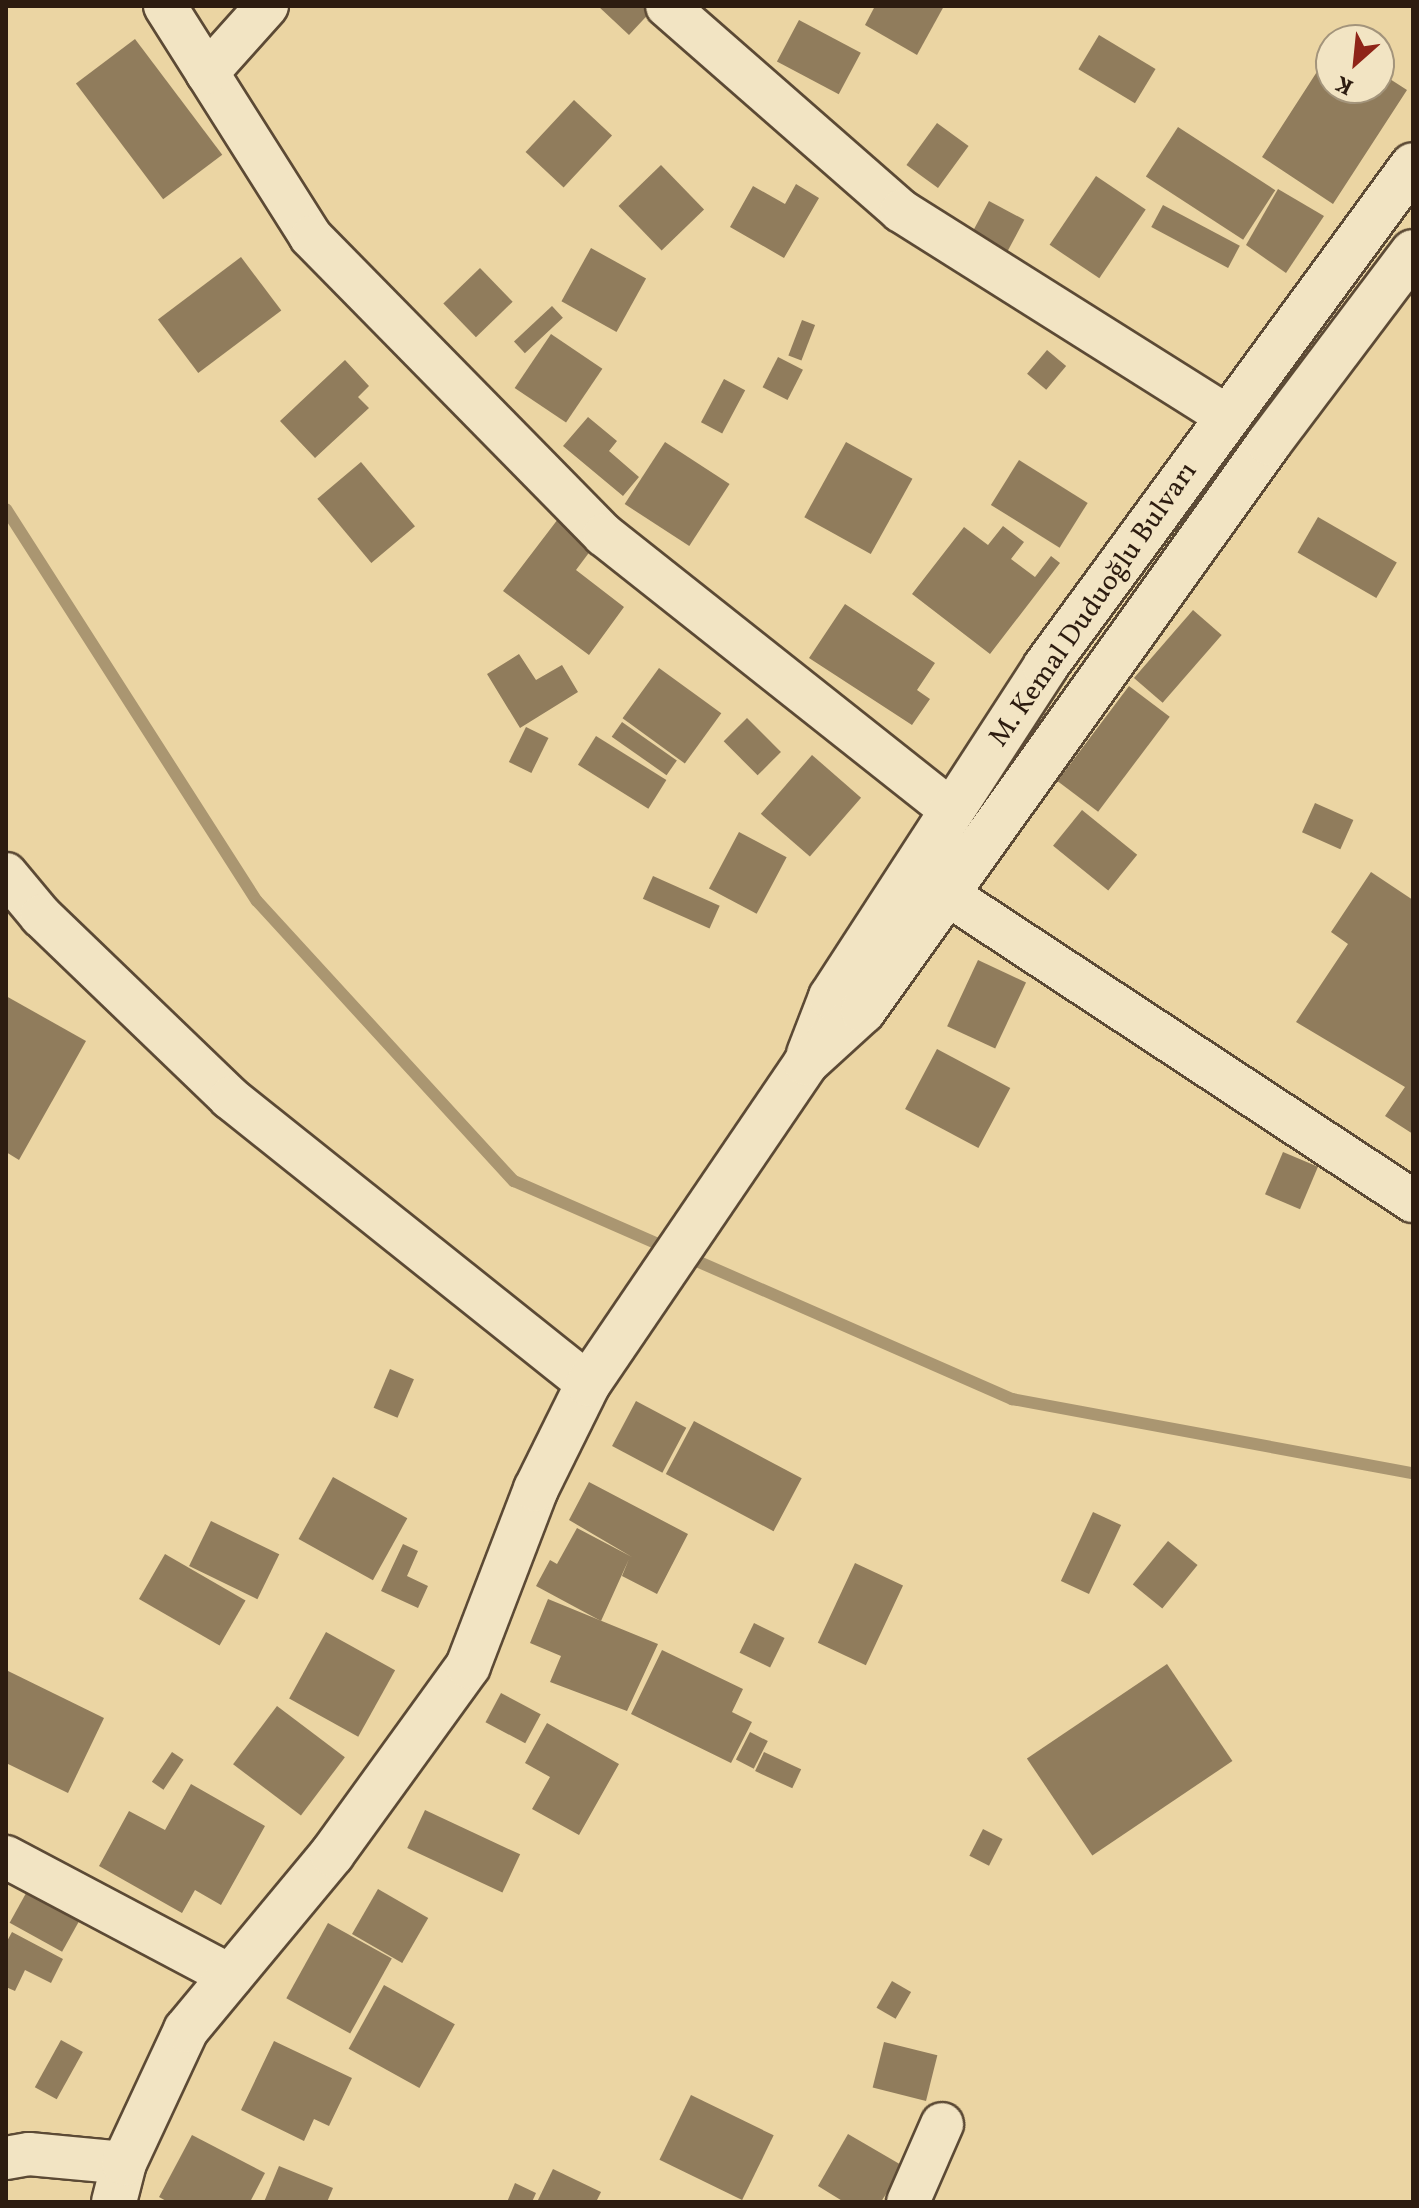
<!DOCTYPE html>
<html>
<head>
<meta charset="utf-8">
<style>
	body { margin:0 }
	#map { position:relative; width:1419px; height:2208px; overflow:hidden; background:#ebd5a3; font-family:Vollkorn,serif }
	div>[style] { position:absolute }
	.stream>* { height:12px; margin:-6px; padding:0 6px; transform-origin:6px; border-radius:6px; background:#aa9671 }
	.building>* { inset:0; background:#907c5c; transform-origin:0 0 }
	.roads { filter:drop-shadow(2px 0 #5c4a35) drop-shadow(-2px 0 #5c4a35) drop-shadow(0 2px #5c4a35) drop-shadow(0 -2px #5c4a35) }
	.minor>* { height:42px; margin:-21px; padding:0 21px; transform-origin:21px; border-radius:21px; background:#f2e4c3 }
	.tertiary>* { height:44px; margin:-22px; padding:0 22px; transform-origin:22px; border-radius:22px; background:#f2e4c3 }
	span { translate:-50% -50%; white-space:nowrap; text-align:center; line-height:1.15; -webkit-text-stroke:8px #f2e4c3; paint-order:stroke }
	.street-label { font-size:28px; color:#2d1c10 }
	.frame { position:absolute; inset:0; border:8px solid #2d1c10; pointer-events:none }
	.north { position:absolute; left:1315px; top:24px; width:80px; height:80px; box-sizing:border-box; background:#f2e4c3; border:2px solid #a3947b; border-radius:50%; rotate:207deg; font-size:22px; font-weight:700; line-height:32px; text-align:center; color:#2d1c10 }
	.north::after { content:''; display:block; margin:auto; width:28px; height:36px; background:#8f2418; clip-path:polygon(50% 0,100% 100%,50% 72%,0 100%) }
</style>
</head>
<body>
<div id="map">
	<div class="stream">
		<i style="left:6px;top:509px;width:465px;rotate:57.4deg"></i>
		<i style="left:257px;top:901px;width:380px;rotate:47.5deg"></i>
		<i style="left:514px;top:1181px;width:544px;rotate:23.64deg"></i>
		<i style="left:1012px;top:1399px;width:408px;rotate:10.5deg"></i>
	</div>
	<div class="building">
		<i style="clip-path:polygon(598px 6px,656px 6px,629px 35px)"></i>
		<i style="clip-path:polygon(875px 6px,944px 6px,917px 55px,865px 25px)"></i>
		<i style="left:799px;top:20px;width:70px;height:47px;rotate:28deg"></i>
		<i style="left:1099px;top:35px;width:66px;height:40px;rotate:31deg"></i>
		<i style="left:135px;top:39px;width:145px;height:74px;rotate:53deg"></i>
		<i style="clip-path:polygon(1331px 50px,1331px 88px,1379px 88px,1379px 72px,1407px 90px,1333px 204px,1262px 157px)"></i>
		<i style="left:574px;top:100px;width:52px;height:71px;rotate:43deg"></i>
		<i style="left:937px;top:123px;width:39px;height:52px;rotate:36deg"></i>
		<i style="left:1178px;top:127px;width:116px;height:59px;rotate:33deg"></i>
		<i style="left:661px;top:165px;width:62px;height:59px;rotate:46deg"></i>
		<i style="left:1096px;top:176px;width:60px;height:83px;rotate:34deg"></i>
		<i style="clip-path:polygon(796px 184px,819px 198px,784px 258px,730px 227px,753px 186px,785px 204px)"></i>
		<i style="clip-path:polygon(1278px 189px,1324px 216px,1286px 273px,1246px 245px)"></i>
		<i style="left:989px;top:201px;width:40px;height:38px;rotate:28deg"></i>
		<i style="left:1163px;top:205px;width:87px;height:25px;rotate:28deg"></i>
		<i style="left:591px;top:248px;width:63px;height:61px;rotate:29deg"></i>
		<i style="left:241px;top:257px;width:67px;height:104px;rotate:53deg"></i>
		<i style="left:480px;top:268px;width:47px;height:51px;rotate:46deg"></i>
		<i style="left:552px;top:306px;width:16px;height:52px;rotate:47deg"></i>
		<i style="left:802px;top:320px;width:14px;height:38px;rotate:21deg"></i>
		<i style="left:551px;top:334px;width:62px;height:65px;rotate:34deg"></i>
		<i style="left:1047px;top:350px;width:25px;height:31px;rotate:40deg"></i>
		<i style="left:778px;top:357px;width:28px;height:34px;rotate:27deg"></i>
		<i style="clip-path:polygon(345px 360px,369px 386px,358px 397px,369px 408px,315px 458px,280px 421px)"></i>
		<i style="left:724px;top:379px;width:24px;height:49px;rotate:28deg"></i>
		<i style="clip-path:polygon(588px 417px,617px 441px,609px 451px,639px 477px,623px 496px,563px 446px)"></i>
		<i style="left:665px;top:442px;width:77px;height:74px;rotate:33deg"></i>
		<i style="left:846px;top:442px;width:76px;height:86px;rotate:29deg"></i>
		<i style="left:1019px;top:460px;width:81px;height:53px;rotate:32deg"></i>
		<i style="left:361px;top:462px;width:84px;height:57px;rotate:50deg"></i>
		<i style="left:1318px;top:517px;width:91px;height:41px;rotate:30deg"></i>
		<i style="clip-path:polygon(558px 519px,594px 546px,576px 570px,624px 607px,589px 655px,503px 591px)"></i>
		<i style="clip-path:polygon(1003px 526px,1024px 542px,1011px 559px,1035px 577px,1051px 556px,1060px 563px,990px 654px,912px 594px,964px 527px,988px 545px)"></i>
		<i style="clip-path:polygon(845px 604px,935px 663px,917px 690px,930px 699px,912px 725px,809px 658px)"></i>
		<i style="left:1193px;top:610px;width:38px;height:90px;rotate:41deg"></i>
		<i style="clip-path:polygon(519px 654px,536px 680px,562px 665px,578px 692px,520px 728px,487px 674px)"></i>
		<i style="left:659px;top:668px;width:77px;height:62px;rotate:36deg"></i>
		<i style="left:1129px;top:686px;width:51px;height:119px;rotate:37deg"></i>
		<i style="left:747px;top:718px;width:48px;height:33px;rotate:45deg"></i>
		<i style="left:622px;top:722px;width:67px;height:18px;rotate:35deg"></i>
		<i style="left:526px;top:727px;width:25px;height:39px;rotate:26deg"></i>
		<i style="left:596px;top:736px;width:83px;height:34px;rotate:32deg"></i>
		<i style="left:812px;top:755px;width:65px;height:78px;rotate:41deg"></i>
		<i style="left:1315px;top:803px;width:42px;height:32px;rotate:24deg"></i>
		<i style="left:1082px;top:810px;width:71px;height:46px;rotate:39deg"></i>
		<i style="left:739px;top:832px;width:54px;height:64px;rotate:28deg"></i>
		<i style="clip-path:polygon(1371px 872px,1413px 900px,1413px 1134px,1385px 1116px,1405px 1087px,1296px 1022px,1348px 944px,1331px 932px)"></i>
		<i style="left:653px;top:876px;width:73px;height:25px;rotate:24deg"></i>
		<i style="left:978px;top:960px;width:53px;height:73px;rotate:25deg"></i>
		<i style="clip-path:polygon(6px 996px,86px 1041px,19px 1160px,6px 1152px)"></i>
		<i style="left:937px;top:1049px;width:83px;height:68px;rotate:28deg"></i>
		<i style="left:1283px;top:1152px;width:38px;height:46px;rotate:23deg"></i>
		<i style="left:390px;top:1369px;width:26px;height:42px;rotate:23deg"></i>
		<i style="left:636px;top:1401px;width:57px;height:51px;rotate:28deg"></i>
		<i style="left:694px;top:1421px;width:122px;height:60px;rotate:28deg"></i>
		<i style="left:333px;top:1477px;width:85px;height:71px;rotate:29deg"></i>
		<i style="clip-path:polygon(589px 1482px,688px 1534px,657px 1594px,622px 1576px,629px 1559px,601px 1621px,536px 1586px,550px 1560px,557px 1564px,577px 1528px,632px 1557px,569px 1520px)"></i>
		<i style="left:1093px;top:1512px;width:31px;height:76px;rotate:25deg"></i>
		<i style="left:211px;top:1521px;width:76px;height:50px;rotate:26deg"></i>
		<i style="left:1168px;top:1541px;width:38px;height:56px;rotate:39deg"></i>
		<i style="clip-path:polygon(403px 1544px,418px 1551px,407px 1576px,428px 1586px,418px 1608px,381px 1591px)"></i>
		<i style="left:165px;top:1554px;width:93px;height:52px;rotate:30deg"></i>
		<i style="left:855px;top:1563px;width:53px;height:88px;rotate:25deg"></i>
		<i style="clip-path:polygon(548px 1599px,658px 1644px,627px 1711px,550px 1682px,561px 1656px,530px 1643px)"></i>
		<i style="left:754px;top:1623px;width:34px;height:33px;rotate:26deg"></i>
		<i style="left:326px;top:1632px;width:79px;height:76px;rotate:29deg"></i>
		<i style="clip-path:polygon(662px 1650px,743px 1689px,732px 1712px,752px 1722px,731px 1763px,631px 1714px)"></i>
		<i style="left:1167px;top:1664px;width:117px;height:169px;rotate:56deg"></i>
		<i style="clip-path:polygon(6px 1670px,104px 1718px,68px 1793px,6px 1763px)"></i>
		<i style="left:501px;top:1693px;width:45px;height:33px;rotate:28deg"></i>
		<i style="left:277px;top:1706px;width:85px;height:73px;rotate:37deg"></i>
		<i style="clip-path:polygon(547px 1723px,619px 1764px,579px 1835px,532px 1809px,550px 1777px,525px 1763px)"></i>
		<i style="left:750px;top:1732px;width:20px;height:31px;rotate:27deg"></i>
		<i style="left:172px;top:1752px;width:14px;height:36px;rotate:34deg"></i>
		<i style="left:764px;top:1752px;width:41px;height:21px;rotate:25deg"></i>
		<i style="clip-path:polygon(191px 1784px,265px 1826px,221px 1905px,195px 1890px,182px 1913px,99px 1866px,129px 1811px,165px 1830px)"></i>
		<i style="left:425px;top:1810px;width:105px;height:42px;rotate:25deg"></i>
		<i style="left:983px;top:1829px;width:22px;height:30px;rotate:27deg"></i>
		<i style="left:30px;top:1886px;width:60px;height:42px;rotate:29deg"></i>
		<i style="left:378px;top:1889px;width:58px;height:52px;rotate:30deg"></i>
		<i style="left:328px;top:1923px;width:73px;height:86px;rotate:29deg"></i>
		<i style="clip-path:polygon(12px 1932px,63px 1959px,51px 1983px,25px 1970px,15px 1991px,6px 1987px,6px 1943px)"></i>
		<i style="left:892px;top:1981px;width:22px;height:31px;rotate:30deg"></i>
		<i style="left:384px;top:1985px;width:81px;height:73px;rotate:29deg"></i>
		<i style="left:61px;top:2040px;width:25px;height:54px;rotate:29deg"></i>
		<i style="clip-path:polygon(274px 2041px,352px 2078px,329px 2126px,314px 2119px,304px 2141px,241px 2110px)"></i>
		<i style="left:884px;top:2042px;width:55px;height:47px;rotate:14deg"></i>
		<i style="left:691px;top:2095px;width:92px;height:72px;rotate:26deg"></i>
		<i style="clip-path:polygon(848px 2134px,903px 2166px,881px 2202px,844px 2202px,818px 2186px)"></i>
		<i style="clip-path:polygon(192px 2135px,265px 2173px,250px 2202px,168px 2202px,159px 2197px)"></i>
		<i style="clip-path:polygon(279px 2166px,333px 2188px,327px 2202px,264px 2202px)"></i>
		<i style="clip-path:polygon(553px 2169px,601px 2192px,596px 2202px,537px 2202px)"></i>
		<i style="clip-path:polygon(515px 2183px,536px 2193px,532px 2202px,507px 2202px)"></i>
	</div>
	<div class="roads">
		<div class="minor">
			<i style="left:165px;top:6px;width:273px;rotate:57.7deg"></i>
			<i style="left:311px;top:237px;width:418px;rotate:45.5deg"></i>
			<i style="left:604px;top:535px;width:444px;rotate:38.4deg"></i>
			<i style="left:667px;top:6px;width:311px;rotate:41.2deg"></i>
			<i style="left:901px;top:211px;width:386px;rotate:32.2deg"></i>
			<i style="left:207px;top:73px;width:90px;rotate:-48.2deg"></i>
			<i style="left:6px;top:874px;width:55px;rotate:50.2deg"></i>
			<i style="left:41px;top:916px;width:262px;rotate:43.9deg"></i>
			<i style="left:230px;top:1098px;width:458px;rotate:38.6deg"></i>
			<i style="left:947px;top:894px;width:558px;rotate:33.38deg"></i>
			<i style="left:6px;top:1857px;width:255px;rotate:27.9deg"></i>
			<i style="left:6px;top:2158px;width:23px;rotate:-10deg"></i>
			<i style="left:29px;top:2154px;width:95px;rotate:5.4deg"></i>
			<i style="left:908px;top:2202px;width:85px;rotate:-66.4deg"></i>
		</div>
		<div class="tertiary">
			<i style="left:809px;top:1054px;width:61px;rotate:-68.9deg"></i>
			<i style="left:831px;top:997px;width:393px;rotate:-57deg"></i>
			<i style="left:1045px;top:667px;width:622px;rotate:-53.76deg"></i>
			<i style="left:114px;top:2202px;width:40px;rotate:-75.6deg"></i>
			<i style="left:124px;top:2163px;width:147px;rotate:-65deg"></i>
			<i style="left:186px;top:2030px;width:229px;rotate:-50.3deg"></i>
			<i style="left:332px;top:1854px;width:232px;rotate:-54.1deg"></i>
			<i style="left:468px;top:1666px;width:190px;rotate:-69deg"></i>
			<i style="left:536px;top:1489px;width:117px;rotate:-63.7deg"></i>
			<i style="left:588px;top:1384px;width:388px;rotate:-55.8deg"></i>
			<i style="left:806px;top:1063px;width:77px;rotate:-42.4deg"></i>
			<i style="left:863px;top:1011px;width:698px;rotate:-54.44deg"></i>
			<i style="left:1269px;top:443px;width:239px;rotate:-53deg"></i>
		</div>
	</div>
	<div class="street-label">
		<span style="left:1094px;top:605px;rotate:-55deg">M. Kemal Duduoğlu Bulvarı</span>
	</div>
	<div class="frame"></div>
	<div class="north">K</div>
</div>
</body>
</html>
